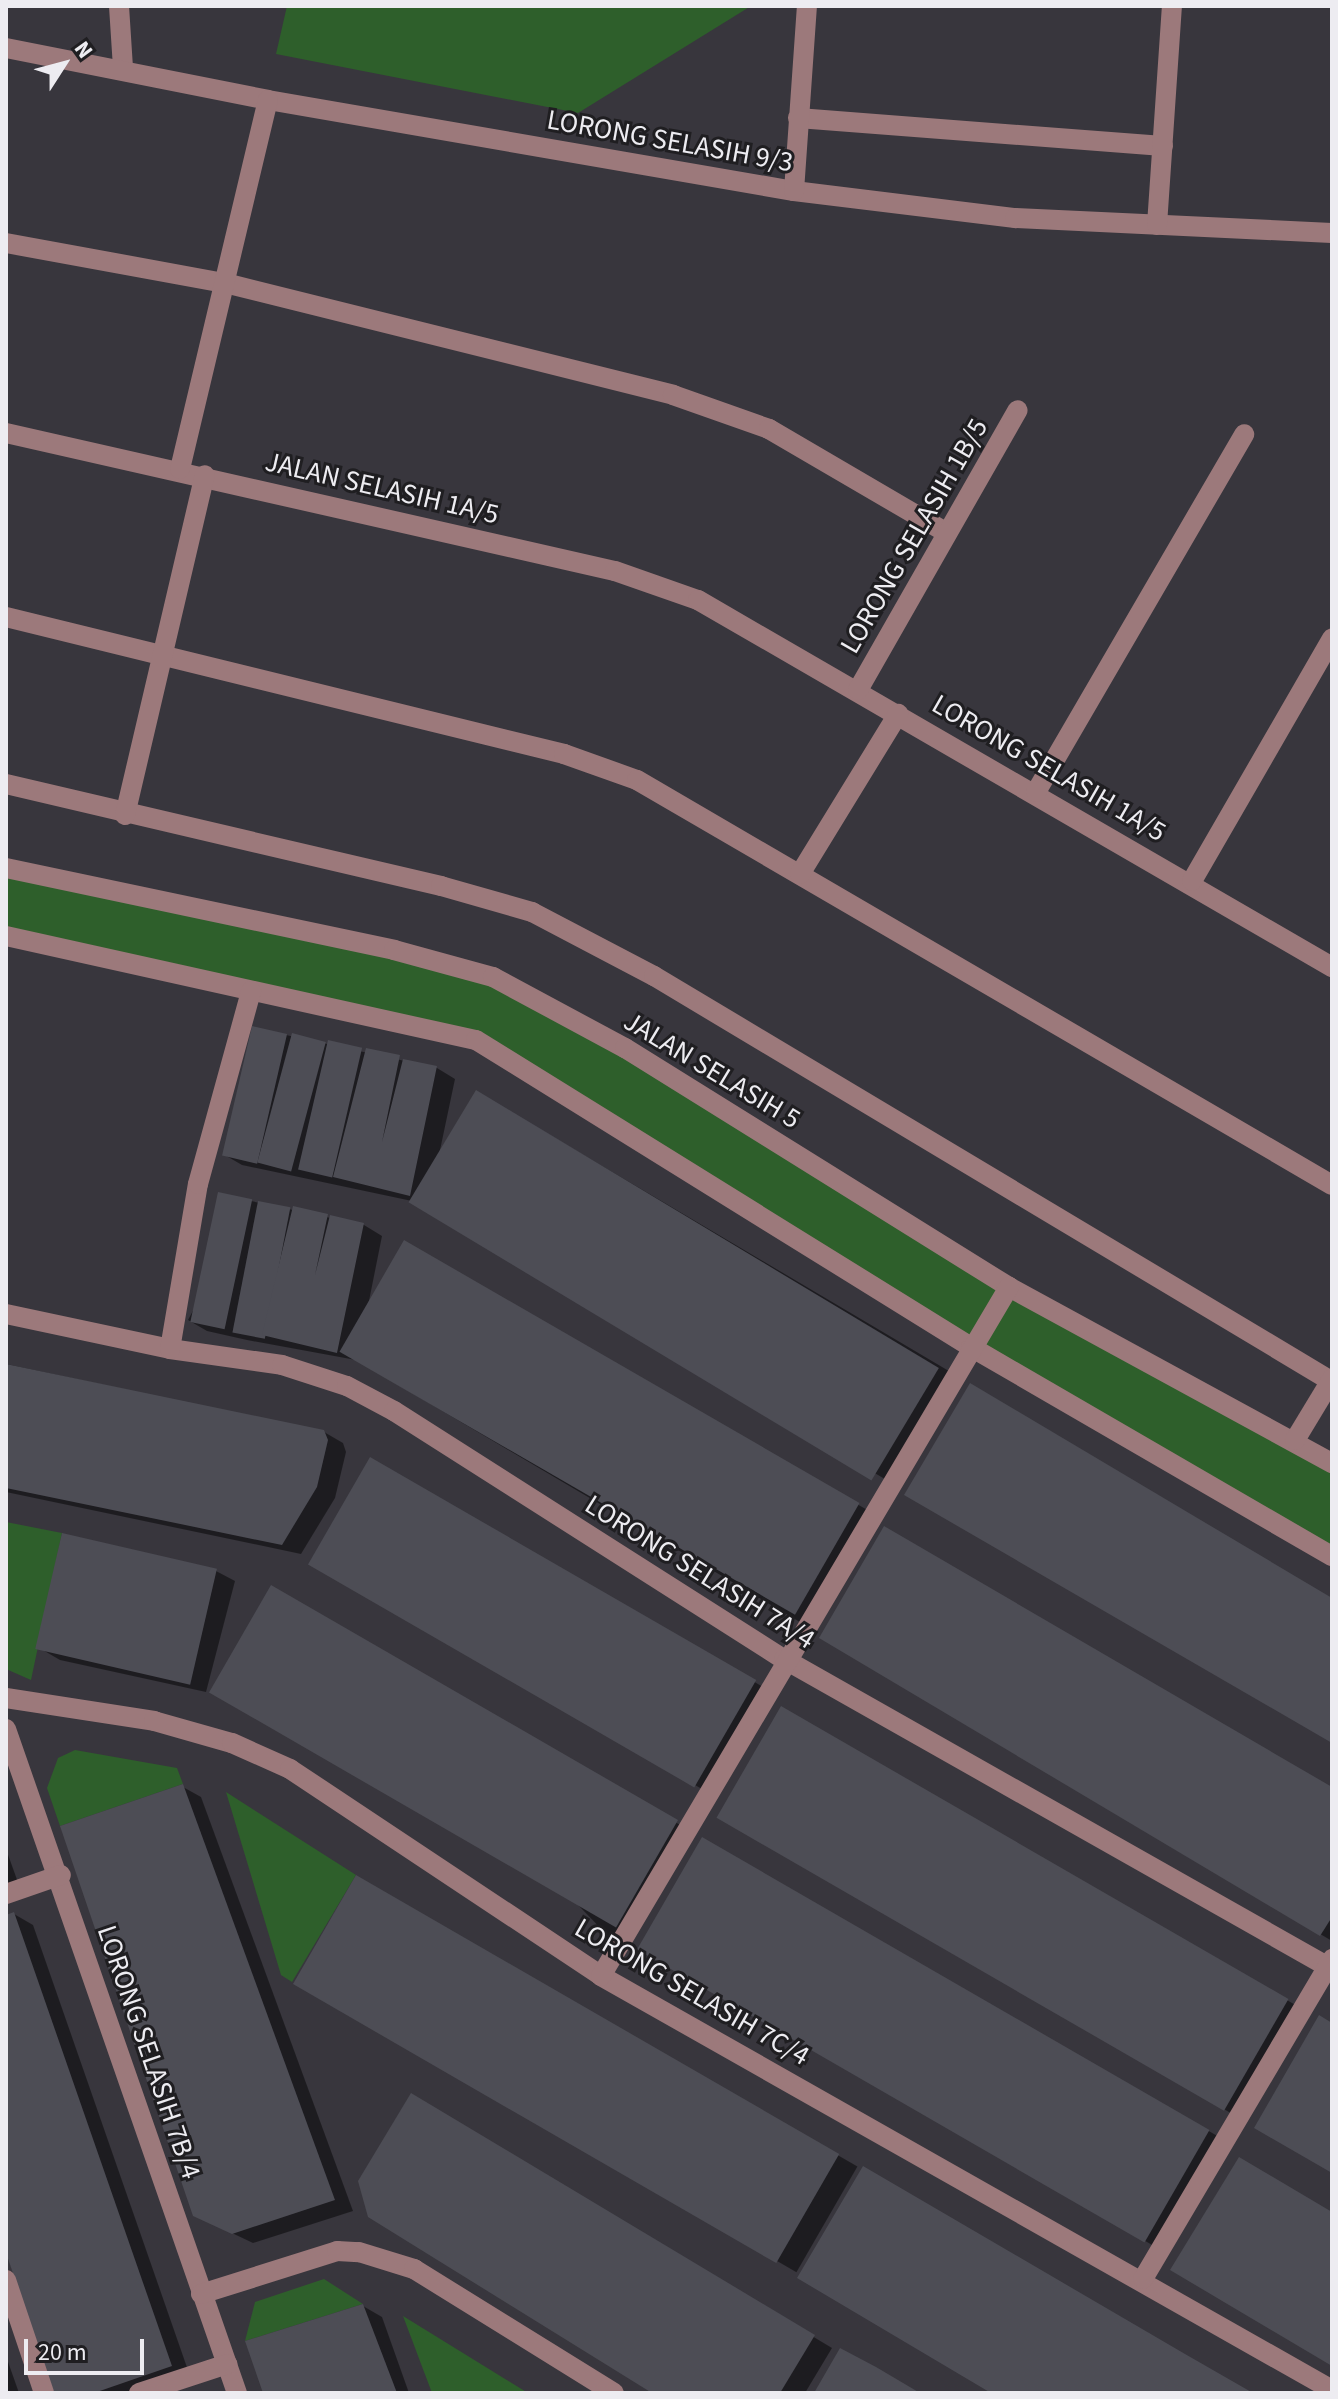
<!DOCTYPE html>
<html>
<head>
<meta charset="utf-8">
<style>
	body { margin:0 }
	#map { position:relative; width:1338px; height:2399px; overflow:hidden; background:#38363d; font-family:"Source Sans 3",sans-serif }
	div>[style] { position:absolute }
	.green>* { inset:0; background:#2e5f2b }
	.shadow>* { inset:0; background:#0007; transform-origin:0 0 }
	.building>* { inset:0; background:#4d4d55; transform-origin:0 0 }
	.minor>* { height:20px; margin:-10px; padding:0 10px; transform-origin:10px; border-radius:10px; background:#9c797b }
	span { translate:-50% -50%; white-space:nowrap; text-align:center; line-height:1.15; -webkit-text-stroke:6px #1f1e21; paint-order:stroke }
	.street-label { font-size:28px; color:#edecf1 }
	.frame { position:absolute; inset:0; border:8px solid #edecf1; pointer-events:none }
	.north { position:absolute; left:24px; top:24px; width:80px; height:80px; -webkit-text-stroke:6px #1f1e21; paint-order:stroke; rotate:54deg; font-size:22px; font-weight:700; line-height:32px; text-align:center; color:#edecf1 }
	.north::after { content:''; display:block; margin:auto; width:28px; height:36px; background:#edecf1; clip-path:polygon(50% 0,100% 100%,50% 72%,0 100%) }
	.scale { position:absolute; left:24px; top:2339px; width:120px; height:36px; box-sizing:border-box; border:4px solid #edecf1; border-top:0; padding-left:10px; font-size:24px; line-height:28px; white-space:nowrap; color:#edecf1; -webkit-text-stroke:6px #1f1e21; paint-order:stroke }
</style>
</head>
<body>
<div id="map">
	<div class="green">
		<i style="clip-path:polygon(287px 6px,751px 6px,578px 113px,276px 54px)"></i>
		<i style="clip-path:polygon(6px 868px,493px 977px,1009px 1287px,1332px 1463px,1332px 1556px,476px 1040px,6px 936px)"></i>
		<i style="clip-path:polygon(6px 1522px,62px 1533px,31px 1680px,6px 1669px)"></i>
		<i style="clip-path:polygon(75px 1750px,177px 1768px,183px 1784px,60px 1826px,47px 1788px,58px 1758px)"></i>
		<i style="clip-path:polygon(226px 1792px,356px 1875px,292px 1982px,281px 1975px)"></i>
		<i style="clip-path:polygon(324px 2279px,363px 2304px,245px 2341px,255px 2302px)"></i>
		<i style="clip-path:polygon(403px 2316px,528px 2393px,432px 2393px)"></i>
	</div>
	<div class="shadow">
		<i style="clip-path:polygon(286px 1035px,437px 1068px,455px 1079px,439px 1155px,477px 1092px,959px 1377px,895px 1485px,412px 1201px,242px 1165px,223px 1154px)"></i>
		<i style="clip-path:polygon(251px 1201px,364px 1225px,382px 1236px,368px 1306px,405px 1243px,876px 1515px,810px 1628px,356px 1360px,247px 1340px,207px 1331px,188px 1320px)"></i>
		<i style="clip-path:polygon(6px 1364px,324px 1432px,343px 1443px,346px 1452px,335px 1498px,301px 1554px,6px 1492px)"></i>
		<i style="left:370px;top:1460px;width:466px;height:119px;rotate:30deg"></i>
		<i style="clip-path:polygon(216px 1571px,235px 1581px,206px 1692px,60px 1660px,41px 1649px)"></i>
		<i style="clip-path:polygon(272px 1587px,694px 1833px,626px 1945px,607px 1935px)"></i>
		<i style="clip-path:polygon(821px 1638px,1332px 1789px,1332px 1941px)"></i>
		<i style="left:781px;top:1708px;width:606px;height:126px;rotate:30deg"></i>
		<i style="clip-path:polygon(183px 1787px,201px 1797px,353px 2211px,253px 2243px,194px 2215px)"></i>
		<i style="left:703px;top:1839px;width:605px;height:127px;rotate:30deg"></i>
		<i style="clip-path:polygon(6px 1849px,20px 1888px,6px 1893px)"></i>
		<i style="left:356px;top:1877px;width:579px;height:122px;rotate:30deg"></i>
		<i style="clip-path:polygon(14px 1914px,33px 1925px,190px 2376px,141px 2393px,55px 2393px,6px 2252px,6px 1917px)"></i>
		<i style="clip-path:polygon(412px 2096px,832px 2348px,805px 2393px,655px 2393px)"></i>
		<i style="clip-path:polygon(363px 2306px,382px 2317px,409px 2393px,265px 2393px)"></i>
		<i style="clip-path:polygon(6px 2356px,19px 2393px,6px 2393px)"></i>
	</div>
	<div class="building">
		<i style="left:252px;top:1026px;width:36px;height:133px;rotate:13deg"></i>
		<i style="left:292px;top:1033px;width:35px;height:134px;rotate:15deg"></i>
		<i style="left:328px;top:1040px;width:35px;height:133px;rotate:13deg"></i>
		<i style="clip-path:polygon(366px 1048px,400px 1055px,382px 1142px,403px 1059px,437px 1066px,410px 1196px,333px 1177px)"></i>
		<i style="left:476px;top:1090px;width:540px;height:131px;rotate:31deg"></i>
		<i style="left:218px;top:1192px;width:35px;height:133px;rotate:12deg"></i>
		<i style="left:258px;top:1201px;width:33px;height:134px;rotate:11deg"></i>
		<i style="clip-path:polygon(293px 1206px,328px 1214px,315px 1275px,330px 1215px,364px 1223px,337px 1353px,262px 1335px)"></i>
		<i style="left:404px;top:1240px;width:526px;height:129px;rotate:30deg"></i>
		<i style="clip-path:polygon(6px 1364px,324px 1430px,328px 1440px,317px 1487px,282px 1545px,6px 1488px)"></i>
		<i style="clip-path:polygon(970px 1383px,1332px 1598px,1332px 1743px,904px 1495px)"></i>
		<i style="left:370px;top:1457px;width:446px;height:124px;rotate:30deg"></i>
		<i style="clip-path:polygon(884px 1526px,1332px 1787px,1332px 1917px,1320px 1936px,819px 1638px)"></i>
		<i style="left:62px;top:1533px;width:159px;height:119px;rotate:13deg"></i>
		<i style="left:271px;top:1585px;width:470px;height:124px;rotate:30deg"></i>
		<i style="left:781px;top:1706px;width:586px;height:129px;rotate:30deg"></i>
		<i style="clip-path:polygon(183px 1784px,335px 2200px,232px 2234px,193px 2216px,60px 1826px)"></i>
		<i style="left:702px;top:1837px;width:586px;height:130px;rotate:30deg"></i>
		<i style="left:356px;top:1875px;width:558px;height:126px;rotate:30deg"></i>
		<i style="clip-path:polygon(14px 1912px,172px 2366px,94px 2393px,54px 2393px,6px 2253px,6px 1915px)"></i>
		<i style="clip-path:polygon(1319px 2015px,1332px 2023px,1332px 2173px,1254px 2128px)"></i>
		<i style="clip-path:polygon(411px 2093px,815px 2335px,780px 2393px,652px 2393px,368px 2217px,358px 2181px)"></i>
		<i style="clip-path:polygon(1239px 2157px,1332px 2212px,1332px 2366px,1170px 2270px)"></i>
		<i style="clip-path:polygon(863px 2166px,1185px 2354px,1253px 2393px,991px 2393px,797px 2278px)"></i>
		<i style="clip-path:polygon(363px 2304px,397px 2393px,263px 2393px,245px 2341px)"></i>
		<i style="clip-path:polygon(840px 2348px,876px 2367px,920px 2393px,814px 2393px)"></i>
	</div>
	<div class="minor">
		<i style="left:119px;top:6px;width:62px;rotate:86.3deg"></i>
		<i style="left:6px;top:48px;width:267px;rotate:11.2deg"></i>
		<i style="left:268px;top:100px;width:534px;rotate:9.82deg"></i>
		<i style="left:794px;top:191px;width:223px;rotate:7deg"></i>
		<i style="left:1015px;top:218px;width:317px;rotate:2.7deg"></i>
		<i style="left:798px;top:118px;width:366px;rotate:4.4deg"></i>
		<i style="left:794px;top:191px;width:185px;rotate:-86deg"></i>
		<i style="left:1157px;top:225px;width:220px;rotate:-86.1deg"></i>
		<i style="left:6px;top:243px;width:223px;rotate:10.4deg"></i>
		<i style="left:225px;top:283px;width:462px;rotate:14deg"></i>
		<i style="left:673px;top:395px;width:102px;rotate:19.5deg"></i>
		<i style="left:769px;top:429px;width:206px;rotate:30.3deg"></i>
		<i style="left:6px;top:433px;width:624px;rotate:12.77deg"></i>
		<i style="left:615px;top:571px;width:88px;rotate:19.3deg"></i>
		<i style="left:698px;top:600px;width:733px;rotate:30.07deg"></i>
		<i style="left:180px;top:469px;width:379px;rotate:-76.6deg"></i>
		<i style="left:6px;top:617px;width:575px;rotate:13.79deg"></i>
		<i style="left:564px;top:754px;width:77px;rotate:19.6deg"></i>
		<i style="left:637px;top:780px;width:804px;rotate:30.23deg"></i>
		<i style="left:858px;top:690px;width:322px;rotate:-60.3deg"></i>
		<i style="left:6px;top:784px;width:447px;rotate:13.2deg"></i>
		<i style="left:441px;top:886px;width:95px;rotate:15.9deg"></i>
		<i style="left:532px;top:912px;width:138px;rotate:27.7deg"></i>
		<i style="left:654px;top:976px;width:789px;rotate:30.89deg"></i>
		<i style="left:1036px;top:792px;width:414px;rotate:-59.8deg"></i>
		<i style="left:125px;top:815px;width:349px;rotate:-76.8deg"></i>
		<i style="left:6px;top:868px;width:397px;rotate:11.9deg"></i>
		<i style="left:394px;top:950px;width:103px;rotate:15.3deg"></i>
		<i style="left:493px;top:977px;width:150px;rotate:28.3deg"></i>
		<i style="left:625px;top:1048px;width:452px;rotate:31.9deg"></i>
		<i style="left:1009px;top:1287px;width:368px;rotate:28.6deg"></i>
		<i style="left:800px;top:874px;width:188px;rotate:-58.5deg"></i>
		<i style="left:1192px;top:881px;width:280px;rotate:-60deg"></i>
		<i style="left:6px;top:936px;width:481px;rotate:12.5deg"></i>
		<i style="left:476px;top:1040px;width:582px;rotate:31.81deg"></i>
		<i style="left:971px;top:1347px;width:417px;rotate:30.1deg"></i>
		<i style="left:6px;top:1314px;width:168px;rotate:12deg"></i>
		<i style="left:170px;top:1349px;width:113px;rotate:8.1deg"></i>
		<i style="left:282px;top:1365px;width:68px;rotate:17.9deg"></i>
		<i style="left:347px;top:1386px;width:53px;rotate:28deg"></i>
		<i style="left:394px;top:1411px;width:462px;rotate:32.5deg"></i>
		<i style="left:784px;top:1659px;width:630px;rotate:29.5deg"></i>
		<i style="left:170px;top:1349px;width:167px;rotate:-80.4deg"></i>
		<i style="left:198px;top:1184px;width:200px;rotate:-74.6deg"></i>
		<i style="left:1295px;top:1440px;width:71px;rotate:-58.8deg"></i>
		<i style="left:6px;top:1698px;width:150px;rotate:8.8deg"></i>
		<i style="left:154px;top:1721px;width:81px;rotate:15.8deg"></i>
		<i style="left:232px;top:1743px;width:64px;rotate:24.1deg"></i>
		<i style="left:290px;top:1769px;width:374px;rotate:33.6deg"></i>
		<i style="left:601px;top:1976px;width:840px;rotate:29.52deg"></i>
		<i style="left:6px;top:1729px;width:703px;rotate:70.82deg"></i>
		<i style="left:6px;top:1894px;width:58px;rotate:-19.1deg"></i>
		<i style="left:601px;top:1976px;width:801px;rotate:-59.37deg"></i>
		<i style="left:1143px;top:2279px;width:372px;rotate:-59.4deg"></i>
		<i style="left:6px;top:2280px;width:119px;rotate:71.4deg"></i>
		<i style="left:201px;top:2294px;width:143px;rotate:-17.5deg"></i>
		<i style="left:337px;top:2251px;width:22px;rotate:3deg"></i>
		<i style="left:359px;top:2252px;width:58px;rotate:17.2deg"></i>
		<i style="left:414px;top:2269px;width:235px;rotate:31.8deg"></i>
		<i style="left:139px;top:2393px;width:93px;rotate:-18.2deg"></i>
	</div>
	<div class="street-label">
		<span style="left:670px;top:141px;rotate:10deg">LORONG SELASIH 9/3</span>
		<span style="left:382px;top:488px;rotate:13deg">JALAN SELASIH 1A/5</span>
		<span style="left:914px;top:536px;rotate:-60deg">LORONG SELASIH 1B/5</span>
		<span style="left:1049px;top:768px;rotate:30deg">LORONG SELASIH 1A/5</span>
		<span style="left:712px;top:1070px;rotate:31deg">JALAN SELASIH 5</span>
		<span style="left:700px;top:1572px;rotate:32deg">LORONG SELASIH 7A/4</span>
		<span style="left:692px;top:1992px;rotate:30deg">LORONG SELASIH 7C/4</span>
		<span style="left:149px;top:2052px;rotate:71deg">LORONG SELASIH 7B/4</span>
	</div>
	<div class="frame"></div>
	<div class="north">N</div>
	<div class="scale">20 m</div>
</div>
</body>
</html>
